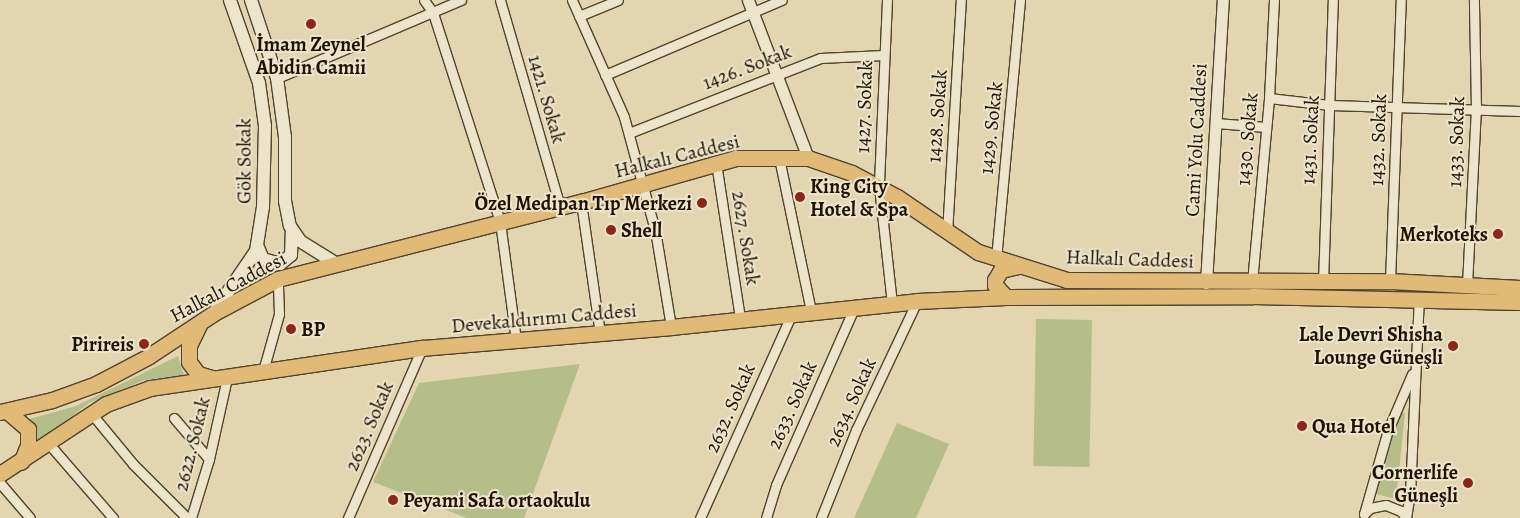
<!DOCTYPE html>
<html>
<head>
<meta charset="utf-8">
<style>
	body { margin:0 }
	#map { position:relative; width:1520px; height:518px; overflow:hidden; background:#e2d5af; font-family:Alegreya,serif }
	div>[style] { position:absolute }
	.green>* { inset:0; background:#b5bd89; transform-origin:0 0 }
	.roads { filter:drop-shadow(1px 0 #52432e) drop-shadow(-1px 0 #52432e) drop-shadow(0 1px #52432e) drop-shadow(0 -1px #52432e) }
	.minor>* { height:9px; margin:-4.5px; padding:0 4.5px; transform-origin:4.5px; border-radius:4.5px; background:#ece4cb }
	.tertiary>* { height:11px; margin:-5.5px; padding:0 5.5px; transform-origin:5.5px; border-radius:5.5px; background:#ece4cb }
	.secondary>* { height:12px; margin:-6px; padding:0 6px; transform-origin:6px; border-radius:6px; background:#ece4cb }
	.primary>* { height:15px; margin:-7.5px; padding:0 7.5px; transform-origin:7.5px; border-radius:7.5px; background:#e1ba78 }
	.dots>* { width:14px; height:14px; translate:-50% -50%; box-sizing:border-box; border:2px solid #ece4cb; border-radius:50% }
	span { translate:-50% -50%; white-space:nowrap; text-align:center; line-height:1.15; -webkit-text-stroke:4px #ece4cb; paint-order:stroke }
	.poi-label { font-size:20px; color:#221203; font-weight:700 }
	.left { translate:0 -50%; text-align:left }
	.right { translate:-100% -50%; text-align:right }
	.street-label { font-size:20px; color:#221203 }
</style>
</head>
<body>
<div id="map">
	<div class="green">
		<i style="left:1036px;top:319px;width:56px;height:147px;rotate:1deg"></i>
		<i style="clip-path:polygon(178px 356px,184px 375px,145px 380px,89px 403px,39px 442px,26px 420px,76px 406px)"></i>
		<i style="clip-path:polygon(580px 364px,524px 518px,467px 518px,373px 482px,419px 383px)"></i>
		<i style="clip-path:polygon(1401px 412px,1405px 413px,1396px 499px,1372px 493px)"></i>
		<i style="clip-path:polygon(897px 423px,949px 444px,916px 518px,854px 518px)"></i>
	</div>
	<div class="roads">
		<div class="minor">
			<i style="left:424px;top:0;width:16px;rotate:55deg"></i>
			<i style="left:433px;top:13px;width:219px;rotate:72.2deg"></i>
			<i style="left:500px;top:222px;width:120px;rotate:82.3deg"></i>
			<i style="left:500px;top:0;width:216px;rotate:73.8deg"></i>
			<i style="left:572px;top:0;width:128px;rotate:66deg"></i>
			<i style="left:624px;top:117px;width:117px;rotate:74.7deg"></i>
			<i style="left:655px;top:230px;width:98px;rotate:80.6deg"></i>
			<i style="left:887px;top:0;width:186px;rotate:92.5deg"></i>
			<i style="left:879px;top:186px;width:119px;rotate:83.7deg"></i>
			<i style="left:579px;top:16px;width:42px;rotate:-22.3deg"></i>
			<i style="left:605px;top:75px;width:192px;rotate:-23deg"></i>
			<i style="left:277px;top:78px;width:200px;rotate:-23deg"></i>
			<i style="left:1269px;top:98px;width:61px;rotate:6.5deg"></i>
			<i style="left:1330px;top:105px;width:190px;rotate:1.8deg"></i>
			<i style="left:1216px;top:123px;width:50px;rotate:4.6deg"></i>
			<i style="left:629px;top:133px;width:205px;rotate:-21.4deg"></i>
			<i style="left:820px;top:58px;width:63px;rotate:-2.7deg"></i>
			<i style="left:779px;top:158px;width:156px;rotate:78.2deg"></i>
			<i style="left:716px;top:163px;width:157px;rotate:81.2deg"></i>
			<i style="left:581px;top:202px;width:133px;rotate:81.8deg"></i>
			<i style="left:947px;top:233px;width:233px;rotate:-86.6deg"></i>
			<i style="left:996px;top:259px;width:260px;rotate:-84.7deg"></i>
			<i style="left:1390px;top:281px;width:281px;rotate:-87.8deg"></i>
			<i style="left:1252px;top:282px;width:185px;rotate:-84.7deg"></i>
			<i style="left:1269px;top:98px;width:98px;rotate:-87.1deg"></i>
			<i style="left:1323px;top:282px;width:282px;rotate:-88deg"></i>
			<i style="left:1467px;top:285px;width:176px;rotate:-87.1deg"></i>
			<i style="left:1476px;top:109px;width:109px;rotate:-91.1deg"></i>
			<i style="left:263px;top:371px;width:59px;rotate:-74.3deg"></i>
			<i style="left:279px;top:314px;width:35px;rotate:-92deg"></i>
			<i style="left:91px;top:413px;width:66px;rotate:50.5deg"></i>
			<i style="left:133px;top:464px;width:76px;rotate:45deg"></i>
			<i style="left:174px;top:418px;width:54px;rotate:49.5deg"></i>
			<i style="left:49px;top:444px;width:98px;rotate:49.1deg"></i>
			<i style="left:0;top:483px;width:46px;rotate:49.4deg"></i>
			<i style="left:1364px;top:514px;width:87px;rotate:-74.1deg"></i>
			<i style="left:1388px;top:430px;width:61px;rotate:-66.8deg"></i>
			<i style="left:1364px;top:514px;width:8px;rotate:-45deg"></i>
			<i style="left:1370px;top:508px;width:16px;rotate:-11deg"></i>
			<i style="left:1386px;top:505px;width:16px;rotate:22deg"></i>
			<i style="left:1401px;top:511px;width:9px;rotate:54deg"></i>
			<i style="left:191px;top:518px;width:62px;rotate:-73deg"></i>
			<i style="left:209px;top:459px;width:83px;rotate:-77.5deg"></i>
			<i style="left:348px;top:518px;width:185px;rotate:-66.5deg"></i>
			<i style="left:700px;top:518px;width:225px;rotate:-65.8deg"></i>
			<i style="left:766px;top:518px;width:34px;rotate:-73deg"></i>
			<i style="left:776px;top:485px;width:193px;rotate:-66.2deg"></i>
			<i style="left:821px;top:518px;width:95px;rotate:-68.3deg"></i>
			<i style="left:856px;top:430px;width:143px;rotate:-64.7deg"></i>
			<i style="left:1406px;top:518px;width:24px;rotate:-81deg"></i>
			<i style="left:1410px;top:494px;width:195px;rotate:-87.4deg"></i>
		</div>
		<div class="tertiary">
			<i style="left:748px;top:0;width:169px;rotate:69.2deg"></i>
			<i style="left:1206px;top:283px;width:284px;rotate:-86.6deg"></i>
		</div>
		<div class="secondary">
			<i style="left:251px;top:0;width:82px;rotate:71.6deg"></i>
			<i style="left:277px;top:78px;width:60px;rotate:82.3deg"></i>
			<i style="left:285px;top:137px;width:64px;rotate:90deg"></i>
			<i style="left:285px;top:201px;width:25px;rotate:79deg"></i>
			<i style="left:290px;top:226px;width:18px;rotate:56deg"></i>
			<i style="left:300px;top:241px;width:39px;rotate:32deg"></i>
			<i style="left:257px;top:245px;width:15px;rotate:67deg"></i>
			<i style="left:263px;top:259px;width:18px;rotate:16deg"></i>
			<i style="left:280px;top:264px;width:14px;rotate:-39deg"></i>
			<i style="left:291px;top:255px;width:24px;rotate:-88deg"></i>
			<i style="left:215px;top:311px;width:73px;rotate:-55.7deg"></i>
			<i style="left:256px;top:251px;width:45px;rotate:-81deg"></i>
			<i style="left:263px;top:207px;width:81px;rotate:-88.6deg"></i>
			<i style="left:265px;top:126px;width:43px;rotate:-97.9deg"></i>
			<i style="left:259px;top:83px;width:88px;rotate:-109.3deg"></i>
		</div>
		<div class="primary">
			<i style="left:1006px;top:297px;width:16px;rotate:-133deg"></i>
			<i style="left:995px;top:285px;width:5px;rotate:-90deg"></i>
			<i style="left:995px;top:280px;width:12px;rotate:-59deg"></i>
			<i style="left:1001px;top:270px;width:18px;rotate:-13deg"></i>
			<i style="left:200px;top:323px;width:25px;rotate:116deg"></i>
			<i style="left:189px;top:346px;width:16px;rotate:90deg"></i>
			<i style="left:189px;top:362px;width:15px;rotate:53deg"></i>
			<i style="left:198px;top:374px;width:15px;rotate:16deg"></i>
			<i style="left:7px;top:411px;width:28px;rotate:41deg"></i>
			<i style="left:28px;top:429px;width:16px;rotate:90deg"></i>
			<i style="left:28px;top:445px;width:18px;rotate:112deg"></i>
			<i style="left:0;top:412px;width:53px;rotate:-13deg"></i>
			<i style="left:52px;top:400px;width:47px;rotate:-20deg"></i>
			<i style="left:96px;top:384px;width:60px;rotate:-27.8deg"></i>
			<i style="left:149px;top:356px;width:78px;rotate:-33.5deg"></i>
			<i style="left:214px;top:313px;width:72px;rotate:-28deg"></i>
			<i style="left:278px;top:279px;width:313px;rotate:-14.3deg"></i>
			<i style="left:581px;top:202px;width:160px;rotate:-15.9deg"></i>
			<i style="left:735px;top:158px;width:73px"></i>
			<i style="left:808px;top:158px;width:46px;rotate:18.8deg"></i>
			<i style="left:852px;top:173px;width:51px;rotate:28.1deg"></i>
			<i style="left:897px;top:197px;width:98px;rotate:34.2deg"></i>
			<i style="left:978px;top:252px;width:93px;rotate:17.5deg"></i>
			<i style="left:1067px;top:280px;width:323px;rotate:0.2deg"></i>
			<i style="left:1390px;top:281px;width:130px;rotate:3.1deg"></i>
			<i style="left:0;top:474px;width:127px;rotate:-33.4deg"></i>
			<i style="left:106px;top:404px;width:47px;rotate:-20deg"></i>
			<i style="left:150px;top:388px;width:275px;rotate:-8.4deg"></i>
			<i style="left:422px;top:348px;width:250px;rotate:-4.8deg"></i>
			<i style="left:671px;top:327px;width:247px;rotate:-6deg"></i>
			<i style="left:917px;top:301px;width:89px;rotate:-2.6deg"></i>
			<i style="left:1006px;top:297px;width:247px;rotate:-0.2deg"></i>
			<i style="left:1253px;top:296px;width:267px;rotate:1.3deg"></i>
		</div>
	</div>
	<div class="dots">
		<i style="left:311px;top:24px;background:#8f2418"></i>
		<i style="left:800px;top:197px;background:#8f2418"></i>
		<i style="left:702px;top:203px;background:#8f2418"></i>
		<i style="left:611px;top:230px;background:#8f2418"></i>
		<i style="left:1498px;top:234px;background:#8f2418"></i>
		<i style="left:291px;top:329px;background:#8f2418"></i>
		<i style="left:144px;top:344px;background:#8f2418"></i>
		<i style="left:1453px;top:346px;background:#8f2418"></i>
		<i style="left:1302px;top:426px;background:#8f2418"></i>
		<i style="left:1468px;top:483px;background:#8f2418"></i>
		<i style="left:393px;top:500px;background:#8f2418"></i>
	</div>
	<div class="poi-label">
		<span style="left:311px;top:56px">İmam Zeynel<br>Abidin Camii</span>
		<span class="left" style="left:810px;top:198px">King City<br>Hotel &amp; Spa</span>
		<span class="right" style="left:692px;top:203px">Özel Medipan Tıp Merkezi</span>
		<span class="left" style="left:621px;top:230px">Shell</span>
		<span class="right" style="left:1488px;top:234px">Merkoteks</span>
		<span class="left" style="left:301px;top:329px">BP</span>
		<span class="right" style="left:1443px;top:346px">Lale Devri Shisha<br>Lounge Güneşli</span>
		<span class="right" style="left:134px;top:344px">Pirireis</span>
		<span class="left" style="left:1312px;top:426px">Qua Hotel</span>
		<span class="right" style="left:1458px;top:484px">Cornerlife<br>Güneşli</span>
		<span class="left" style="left:403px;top:500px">Peyami Safa ortaokulu</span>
	</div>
	<div class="street-label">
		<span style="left:747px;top:67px;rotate:-21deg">1426. Sokak</span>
		<span style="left:547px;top:99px;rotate:74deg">1421. Sokak</span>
		<span style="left:864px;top:107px;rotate:-88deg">1427. Sokak</span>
		<span style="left:937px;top:116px;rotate:-86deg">1428. Sokak</span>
		<span style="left:991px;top:128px;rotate:-84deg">1429. Sokak</span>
		<span style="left:1247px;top:139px;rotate:-85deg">1430. Sokak</span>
		<span style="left:1196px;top:140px;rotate:-87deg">Cami Yolu Caddesi</span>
		<span style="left:1310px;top:140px;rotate:-87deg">1431. Sokak</span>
		<span style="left:1378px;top:140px;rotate:-88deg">1432. Sokak</span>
		<span style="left:1456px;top:142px;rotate:-88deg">1433. Sokak</span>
		<span style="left:677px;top:156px;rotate:-14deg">Halkalı Caddesi</span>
		<span style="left:244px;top:161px;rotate:-90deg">Gök Sokak</span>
		<span style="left:746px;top:238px;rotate:81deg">2627. Sokak</span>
		<span style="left:1130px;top:259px;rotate:2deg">Halkalı Caddesi</span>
		<span style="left:228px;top:287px;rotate:-28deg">Halkalı Caddesi</span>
		<span style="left:544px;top:318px;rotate:-5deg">Devekaldırımı Caddesi</span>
		<span style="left:851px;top:402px;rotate:-66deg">2634. Sokak</span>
		<span style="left:792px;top:405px;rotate:-66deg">2633. Sokak</span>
		<span style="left:730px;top:408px;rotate:-66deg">2632. Sokak</span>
		<span style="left:369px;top:426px;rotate:-67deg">2623. Sokak</span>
		<span style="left:192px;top:444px;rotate:-76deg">2622. Sokak</span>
	</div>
</div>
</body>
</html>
